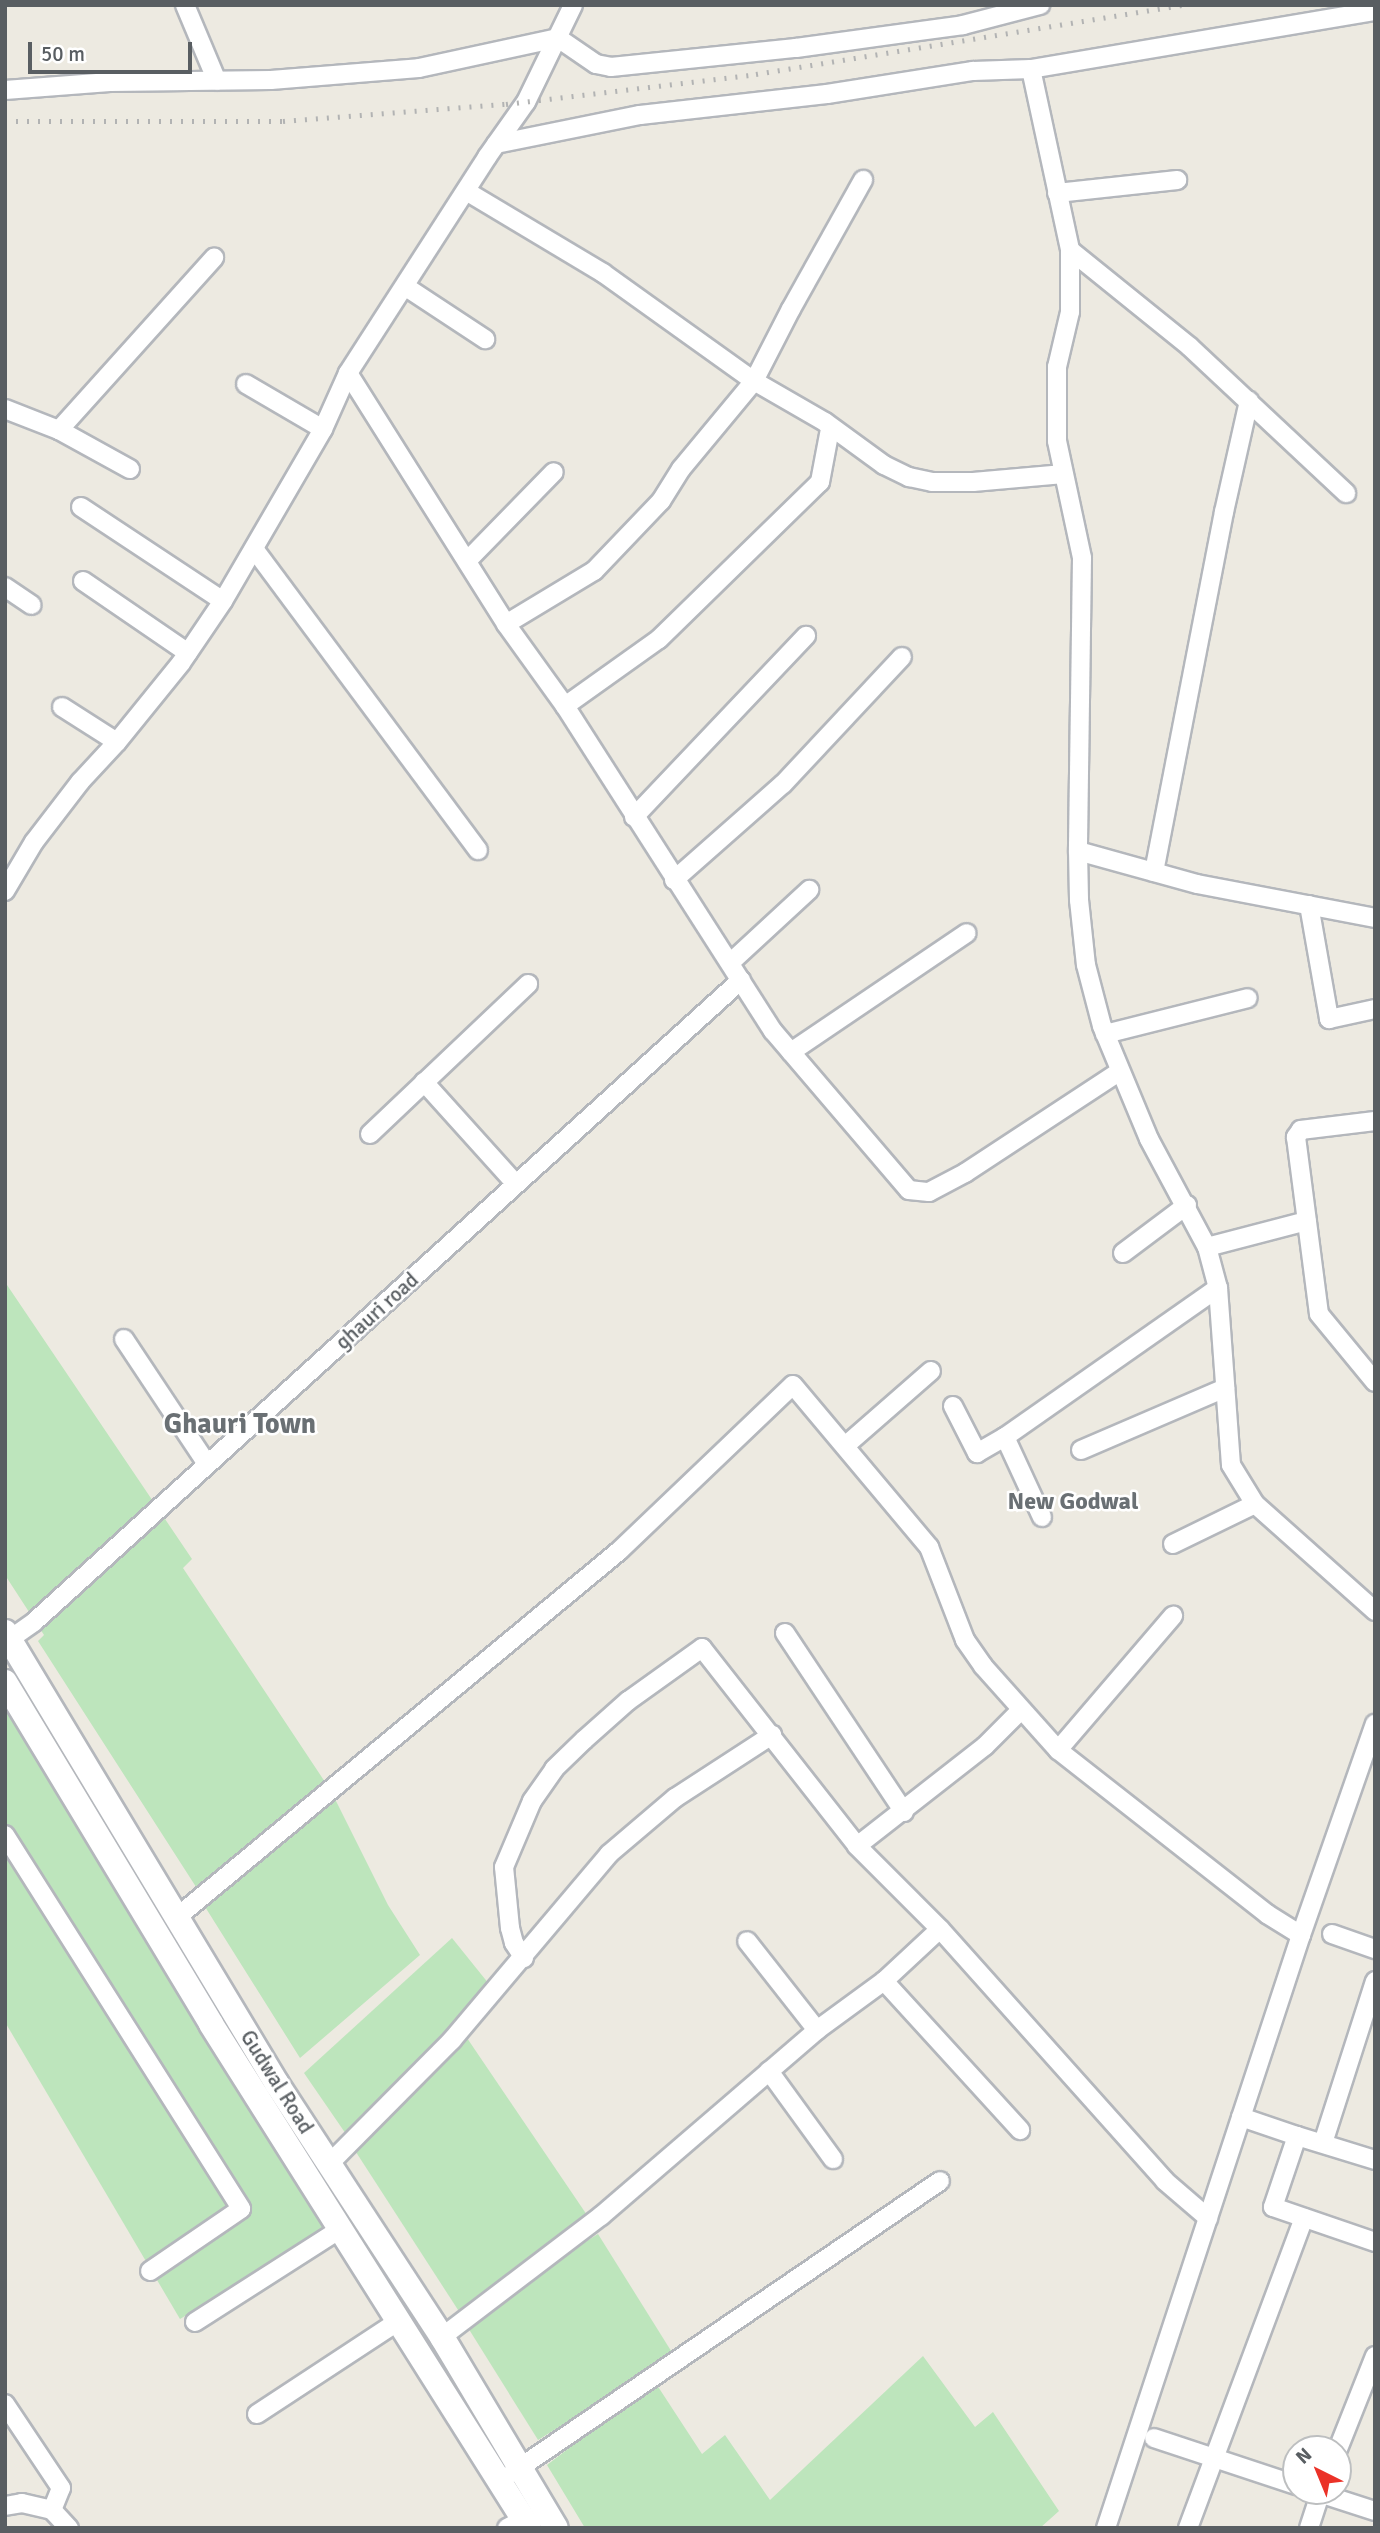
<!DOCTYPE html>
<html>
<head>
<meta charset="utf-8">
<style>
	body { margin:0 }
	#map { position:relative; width:1380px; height:2533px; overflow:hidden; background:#edeae1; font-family:Signika,sans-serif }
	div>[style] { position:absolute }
	.green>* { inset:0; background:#bde5bc; transform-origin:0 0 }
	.roads { filter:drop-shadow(2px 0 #b4b7bc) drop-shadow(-2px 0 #b4b7bc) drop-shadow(0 2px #b4b7bc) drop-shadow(0 -2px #b4b7bc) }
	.street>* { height:18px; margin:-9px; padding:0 9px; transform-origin:9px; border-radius:9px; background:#fff }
	.secondary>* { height:24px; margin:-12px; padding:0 12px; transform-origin:12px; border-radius:12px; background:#fff }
	.rail>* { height:5px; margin-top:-2.5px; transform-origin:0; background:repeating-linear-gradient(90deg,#b2b3b3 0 2px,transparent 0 11px) }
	span { translate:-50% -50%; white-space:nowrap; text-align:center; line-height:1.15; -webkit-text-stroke:5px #fff; paint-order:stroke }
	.street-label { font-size:21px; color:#595e62 }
	.quarter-label { font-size:24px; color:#6a7074; font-weight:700 }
	.district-label { font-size:28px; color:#6a7074; font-weight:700 }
	.frame { position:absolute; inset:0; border:7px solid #595e62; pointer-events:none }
	.north { position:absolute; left:1282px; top:2435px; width:70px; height:70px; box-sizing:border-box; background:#fff; border:2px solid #bdbfc0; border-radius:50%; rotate:317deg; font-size:19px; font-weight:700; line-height:28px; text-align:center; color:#595e62 }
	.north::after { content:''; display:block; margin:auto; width:24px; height:32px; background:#eb3228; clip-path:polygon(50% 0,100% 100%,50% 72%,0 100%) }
	.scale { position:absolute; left:28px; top:42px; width:164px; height:32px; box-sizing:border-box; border:4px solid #595e62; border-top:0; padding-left:9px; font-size:21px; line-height:24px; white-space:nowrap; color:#595e62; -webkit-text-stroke:5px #fff; paint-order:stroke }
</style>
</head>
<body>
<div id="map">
	<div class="green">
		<i style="clip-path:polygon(5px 1282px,192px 1559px,183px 1568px,327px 1785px,198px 1890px,38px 1641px,44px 1635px,5px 1575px)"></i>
		<i style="clip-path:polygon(5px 1704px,327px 2226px,320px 2235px,180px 2319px,5px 2022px)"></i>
		<i style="clip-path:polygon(332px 1793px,388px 1905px,420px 1955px,300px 2058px,202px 1902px)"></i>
		<i style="clip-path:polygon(452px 1938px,489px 1984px,348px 2137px,304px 2073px)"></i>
		<i style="clip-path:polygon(467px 2038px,589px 2218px,460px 2313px,354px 2149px)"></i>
		<i style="left:598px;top:2234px;width:143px;height:160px;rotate:58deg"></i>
		<i style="clip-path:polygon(923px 2356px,975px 2427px,993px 2412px,1059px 2511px,1040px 2528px,585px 2528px,547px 2465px,655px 2382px,702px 2454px,725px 2435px,770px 2500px)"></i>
	</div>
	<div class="roads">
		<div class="street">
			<i style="left:185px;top:5px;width:82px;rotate:67.2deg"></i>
			<i style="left:1031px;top:69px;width:185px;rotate:77.8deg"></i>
			<i style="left:1070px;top:250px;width:62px;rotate:90deg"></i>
			<i style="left:1070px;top:312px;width:57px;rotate:103.3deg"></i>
			<i style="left:1057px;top:367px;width:74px;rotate:90deg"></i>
			<i style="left:1057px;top:441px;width:120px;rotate:77.9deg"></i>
			<i style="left:1082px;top:558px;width:293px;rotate:90.8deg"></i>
			<i style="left:1078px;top:851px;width:123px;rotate:15.5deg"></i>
			<i style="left:1197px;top:884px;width:181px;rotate:10.8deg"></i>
			<i style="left:5px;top:90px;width:105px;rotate:-4.4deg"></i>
			<i style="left:110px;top:82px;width:161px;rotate:-0.7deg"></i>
			<i style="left:271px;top:80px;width:148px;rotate:-4.6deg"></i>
			<i style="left:419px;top:68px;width:142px;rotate:-12.2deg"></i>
			<i style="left:558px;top:38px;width:46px;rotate:34.4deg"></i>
			<i style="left:596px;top:64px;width:15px;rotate:11deg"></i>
			<i style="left:611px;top:67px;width:186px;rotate:-5.9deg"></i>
			<i style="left:796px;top:48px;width:169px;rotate:-7.8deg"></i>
			<i style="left:963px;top:25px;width:80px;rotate:-14.6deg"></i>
			<i style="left:496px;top:144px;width:147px;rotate:-11.4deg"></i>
			<i style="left:640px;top:115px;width:188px;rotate:-6.4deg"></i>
			<i style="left:827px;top:94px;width:148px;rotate:-9deg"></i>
			<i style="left:973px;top:71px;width:58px;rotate:-2deg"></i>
			<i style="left:1031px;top:69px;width:349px;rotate:-9.6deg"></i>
			<i style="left:466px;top:191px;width:160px;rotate:30.9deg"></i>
			<i style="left:603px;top:273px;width:186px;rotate:35.6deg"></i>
			<i style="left:754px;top:381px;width:82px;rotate:30deg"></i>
			<i style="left:825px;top:422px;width:73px;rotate:36.1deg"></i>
			<i style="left:884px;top:465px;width:28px;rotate:26deg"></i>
			<i style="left:909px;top:477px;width:24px;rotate:12deg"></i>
			<i style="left:932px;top:482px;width:41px"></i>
			<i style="left:973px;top:482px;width:91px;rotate:-5deg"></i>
			<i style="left:1057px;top:193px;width:121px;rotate:-6.2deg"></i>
			<i style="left:1070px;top:250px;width:154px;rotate:38.9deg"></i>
			<i style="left:1190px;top:347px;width:214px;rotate:43.1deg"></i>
			<i style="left:406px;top:287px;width:95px;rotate:33.4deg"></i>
			<i style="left:348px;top:373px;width:297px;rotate:57.8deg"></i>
			<i style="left:506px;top:624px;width:101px;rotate:54.3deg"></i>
			<i style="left:565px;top:706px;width:386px;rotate:57.4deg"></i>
			<i style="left:773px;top:1031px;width:209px;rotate:49.5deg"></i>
			<i style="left:909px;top:1190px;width:20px;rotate:6deg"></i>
			<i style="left:929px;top:1192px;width:41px;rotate:-27.8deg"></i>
			<i style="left:965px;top:1173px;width:184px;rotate:-33.3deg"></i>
			<i style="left:246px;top:384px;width:89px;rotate:30.3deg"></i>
			<i style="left:5px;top:409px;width:58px;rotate:21.3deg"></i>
			<i style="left:59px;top:430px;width:81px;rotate:28.8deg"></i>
			<i style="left:59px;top:430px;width:232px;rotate:-48deg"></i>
			<i style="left:81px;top:507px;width:170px;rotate:33.5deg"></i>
			<i style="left:255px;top:550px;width:374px;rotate:53.4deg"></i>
			<i style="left:467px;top:561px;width:124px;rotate:-45.7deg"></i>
			<i style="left:83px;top:581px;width:127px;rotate:34.4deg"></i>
			<i style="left:5px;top:587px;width:32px;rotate:34deg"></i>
			<i style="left:506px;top:624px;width:103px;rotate:-31.1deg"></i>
			<i style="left:594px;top:571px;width:97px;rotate:-46.3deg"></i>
			<i style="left:661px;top:501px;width:38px;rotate:-58deg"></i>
			<i style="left:681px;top:469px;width:114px;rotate:-50.3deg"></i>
			<i style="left:754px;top:381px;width:81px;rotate:-62.8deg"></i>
			<i style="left:791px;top:309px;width:148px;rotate:-60.8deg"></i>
			<i style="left:565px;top:706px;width:115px;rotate:-35.5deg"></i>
			<i style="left:659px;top:639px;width:225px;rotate:-44.3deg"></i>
			<i style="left:820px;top:482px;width:54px;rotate:-79.3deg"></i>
			<i style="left:62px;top:707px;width:65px;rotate:32.5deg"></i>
			<i style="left:634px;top:817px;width:250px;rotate:-46.5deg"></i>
			<i style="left:1078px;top:851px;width:49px;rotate:88.8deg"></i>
			<i style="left:1079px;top:900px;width:65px;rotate:83.9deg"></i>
			<i style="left:1086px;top:965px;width:63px;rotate:75.3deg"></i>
			<i style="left:1102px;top:1026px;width:122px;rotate:67.4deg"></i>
			<i style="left:1149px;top:1139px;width:123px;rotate:61.8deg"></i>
			<i style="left:1207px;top:1247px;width:42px;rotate:75deg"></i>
			<i style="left:1218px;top:1288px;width:177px;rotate:85.8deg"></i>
			<i style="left:1231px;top:1465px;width:46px;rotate:58.4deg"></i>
			<i style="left:1255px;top:1504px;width:161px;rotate:41.7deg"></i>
			<i style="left:1154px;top:872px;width:367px;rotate:-79deg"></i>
			<i style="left:1224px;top:512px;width:114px;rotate:-77.3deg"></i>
			<i style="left:674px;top:880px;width:145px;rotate:-41.4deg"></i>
			<i style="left:783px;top:784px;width:174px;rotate:-46.9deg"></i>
			<i style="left:5px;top:891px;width:57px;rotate:-59.4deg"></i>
			<i style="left:34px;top:842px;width:76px;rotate:-52.5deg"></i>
			<i style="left:80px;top:782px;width:54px;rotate:-47.2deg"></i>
			<i style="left:117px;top:742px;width:102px;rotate:-51deg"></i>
			<i style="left:181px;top:663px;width:75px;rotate:-55.9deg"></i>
			<i style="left:223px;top:601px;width:199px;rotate:-59.8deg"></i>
			<i style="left:323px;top:429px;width:61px;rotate:-65.9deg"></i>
			<i style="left:348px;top:373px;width:257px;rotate:-57.2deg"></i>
			<i style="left:487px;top:157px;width:67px;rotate:-54.7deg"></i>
			<i style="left:526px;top:102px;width:108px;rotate:-64.1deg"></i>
			<i style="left:1309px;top:905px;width:116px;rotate:80deg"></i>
			<i style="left:1329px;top:1019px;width:47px;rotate:-12.3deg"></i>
			<i style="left:730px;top:963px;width:108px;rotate:-42.7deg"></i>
			<i style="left:1105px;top:1034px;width:147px;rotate:-14.1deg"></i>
			<i style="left:791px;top:1052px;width:212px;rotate:-34.1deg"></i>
			<i style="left:424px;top:1082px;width:137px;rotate:48deg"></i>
			<i style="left:1375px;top:1121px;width:75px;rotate:173.1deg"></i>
			<i style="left:1301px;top:1130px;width:9px;rotate:126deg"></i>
			<i style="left:1296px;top:1137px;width:178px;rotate:82.6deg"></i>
			<i style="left:1319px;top:1314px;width:88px;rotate:50.5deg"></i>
			<i style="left:370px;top:1134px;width:218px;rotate:-43.5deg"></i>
			<i style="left:1207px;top:1247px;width:103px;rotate:-14.6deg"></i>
			<i style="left:1123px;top:1253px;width:80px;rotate:-36.9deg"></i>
			<i style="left:124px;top:1339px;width:150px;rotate:56.4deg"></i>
			<i style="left:953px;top:1406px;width:53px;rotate:62.9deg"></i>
			<i style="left:977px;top:1453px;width:32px;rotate:-30deg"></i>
			<i style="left:845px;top:1446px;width:114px;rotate:-41.1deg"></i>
			<i style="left:1081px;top:1450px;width:157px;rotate:-23.3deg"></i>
			<i style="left:1042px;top:1517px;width:88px;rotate:-114.8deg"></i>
			<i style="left:1005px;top:1437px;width:260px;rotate:-35deg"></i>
			<i style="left:1173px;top:1544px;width:91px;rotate:-26deg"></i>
			<i style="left:785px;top:1633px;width:215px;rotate:56.4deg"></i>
			<i style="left:10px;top:1639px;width:29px;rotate:-35deg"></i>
			<i style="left:34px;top:1622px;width:955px;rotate:-42.24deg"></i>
			<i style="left:1058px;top:1750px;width:177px;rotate:-49.4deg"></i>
			<i style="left:5px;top:1835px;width:442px;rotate:57.7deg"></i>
			<i style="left:241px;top:2209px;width:110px;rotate:145.7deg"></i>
			<i style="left:857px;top:1846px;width:162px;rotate:-38deg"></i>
			<i style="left:985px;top:1746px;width:51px;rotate:-45deg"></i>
			<i style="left:176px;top:1918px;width:575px;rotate:-39.64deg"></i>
			<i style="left:619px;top:1551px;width:240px;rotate:-43.7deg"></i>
			<i style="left:793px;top:1385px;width:212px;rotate:50deg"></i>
			<i style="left:929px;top:1547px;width:100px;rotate:68.8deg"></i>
			<i style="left:965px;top:1640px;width:32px;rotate:55deg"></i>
			<i style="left:983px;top:1666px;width:113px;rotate:48.2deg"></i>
			<i style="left:1058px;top:1750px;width:266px;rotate:38.1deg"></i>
			<i style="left:1267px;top:1914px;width:40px;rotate:32deg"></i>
			<i style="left:1332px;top:1934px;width:46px;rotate:19.2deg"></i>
			<i style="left:524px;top:1958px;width:18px;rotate:-124deg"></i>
			<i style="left:514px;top:1943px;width:16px;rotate:-105deg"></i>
			<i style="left:510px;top:1928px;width:61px;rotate:-95.6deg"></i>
			<i style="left:504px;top:1867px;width:72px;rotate:-67deg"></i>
			<i style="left:532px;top:1801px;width:39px;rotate:-55deg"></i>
			<i style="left:554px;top:1769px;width:42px;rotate:-44deg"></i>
			<i style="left:584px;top:1740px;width:59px;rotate:-41.6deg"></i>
			<i style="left:628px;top:1701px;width:91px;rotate:-35.6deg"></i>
			<i style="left:702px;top:1648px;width:251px;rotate:51.9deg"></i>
			<i style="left:857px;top:1846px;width:117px;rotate:45deg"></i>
			<i style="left:940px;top:1929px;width:338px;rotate:48.2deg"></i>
			<i style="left:1165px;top:2181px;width:57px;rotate:40.7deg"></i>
			<i style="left:884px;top:1981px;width:202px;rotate:47.6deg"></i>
			<i style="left:817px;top:2030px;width:83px;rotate:-36.2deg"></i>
			<i style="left:884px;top:1981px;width:76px;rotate:-42.9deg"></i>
			<i style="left:769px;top:2071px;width:109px;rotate:54deg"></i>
			<i style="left:1241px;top:2117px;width:59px;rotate:18.7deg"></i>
			<i style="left:1323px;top:2143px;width:170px;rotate:-72.2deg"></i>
			<i style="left:1375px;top:2160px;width:82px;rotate:-162.9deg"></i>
			<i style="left:1297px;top:2136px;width:75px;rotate:108.7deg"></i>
			<i style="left:1273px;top:2207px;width:108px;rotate:18.9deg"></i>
			<i style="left:329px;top:2164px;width:175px;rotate:-45.2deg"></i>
			<i style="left:452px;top:2040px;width:243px;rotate:-49.8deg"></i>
			<i style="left:609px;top:1854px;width:87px;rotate:-40.3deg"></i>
			<i style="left:675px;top:1798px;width:116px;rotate:-33deg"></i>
			<i style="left:195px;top:2322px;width:174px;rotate:-32.6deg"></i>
			<i style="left:442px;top:2337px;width:200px;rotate:-37.3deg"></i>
			<i style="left:601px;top:2216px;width:285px;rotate:-40.7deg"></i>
			<i style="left:817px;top:2030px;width:113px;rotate:-128.2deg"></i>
			<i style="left:5px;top:2404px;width:101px;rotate:56.3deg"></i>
			<i style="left:61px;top:2488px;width:24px;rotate:112deg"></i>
			<i style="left:52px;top:2510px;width:25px;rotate:47deg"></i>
			<i style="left:257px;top:2414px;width:171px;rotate:-33.3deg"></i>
			<i style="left:1154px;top:2438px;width:150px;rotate:18.3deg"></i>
			<i style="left:1338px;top:2449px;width:100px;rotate:-68.3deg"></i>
			<i style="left:512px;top:2473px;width:518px;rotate:-34.3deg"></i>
			<i style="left:1313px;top:2491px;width:65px;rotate:17.9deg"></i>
			<i style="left:5px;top:2506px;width:17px;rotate:-10deg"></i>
			<i style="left:22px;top:2503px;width:31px;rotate:13deg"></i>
			<i style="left:507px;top:2528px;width:19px;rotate:-28deg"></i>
			<i style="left:1106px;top:2528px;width:624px;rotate:-71.8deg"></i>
			<i style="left:1301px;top:1935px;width:224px;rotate:-70.7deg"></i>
			<i style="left:1188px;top:2528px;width:331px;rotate:-69.5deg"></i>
			<i style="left:1309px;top:2528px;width:39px;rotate:-72deg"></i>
		</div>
		<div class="secondary">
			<i style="left:5px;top:1632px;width:528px;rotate:58.96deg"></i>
			<i style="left:277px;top:2084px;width:302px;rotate:56.9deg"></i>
			<i style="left:442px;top:2337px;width:222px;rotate:59.2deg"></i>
			<i style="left:5px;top:1682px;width:399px;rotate:58.9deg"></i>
			<i style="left:211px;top:2024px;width:596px;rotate:57.75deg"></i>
		</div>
	</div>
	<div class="rail">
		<i style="left:5px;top:121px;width:278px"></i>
		<i style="left:283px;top:121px;width:224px;rotate:-4.4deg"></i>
		<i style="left:506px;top:104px;width:252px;rotate:-6.8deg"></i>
		<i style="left:756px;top:74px;width:433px;rotate:-9.2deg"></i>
	</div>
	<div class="street-label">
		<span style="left:377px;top:1311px;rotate:-42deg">ghauri road</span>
		<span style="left:277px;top:2082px;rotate:58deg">Gudwal Road</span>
	</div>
	<div class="quarter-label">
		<span style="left:1073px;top:1502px">New Godwal</span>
	</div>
	<div class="district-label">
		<span style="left:240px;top:1424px">Ghauri Town</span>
	</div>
	<div class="frame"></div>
	<div class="north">N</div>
	<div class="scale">50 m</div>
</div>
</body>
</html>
